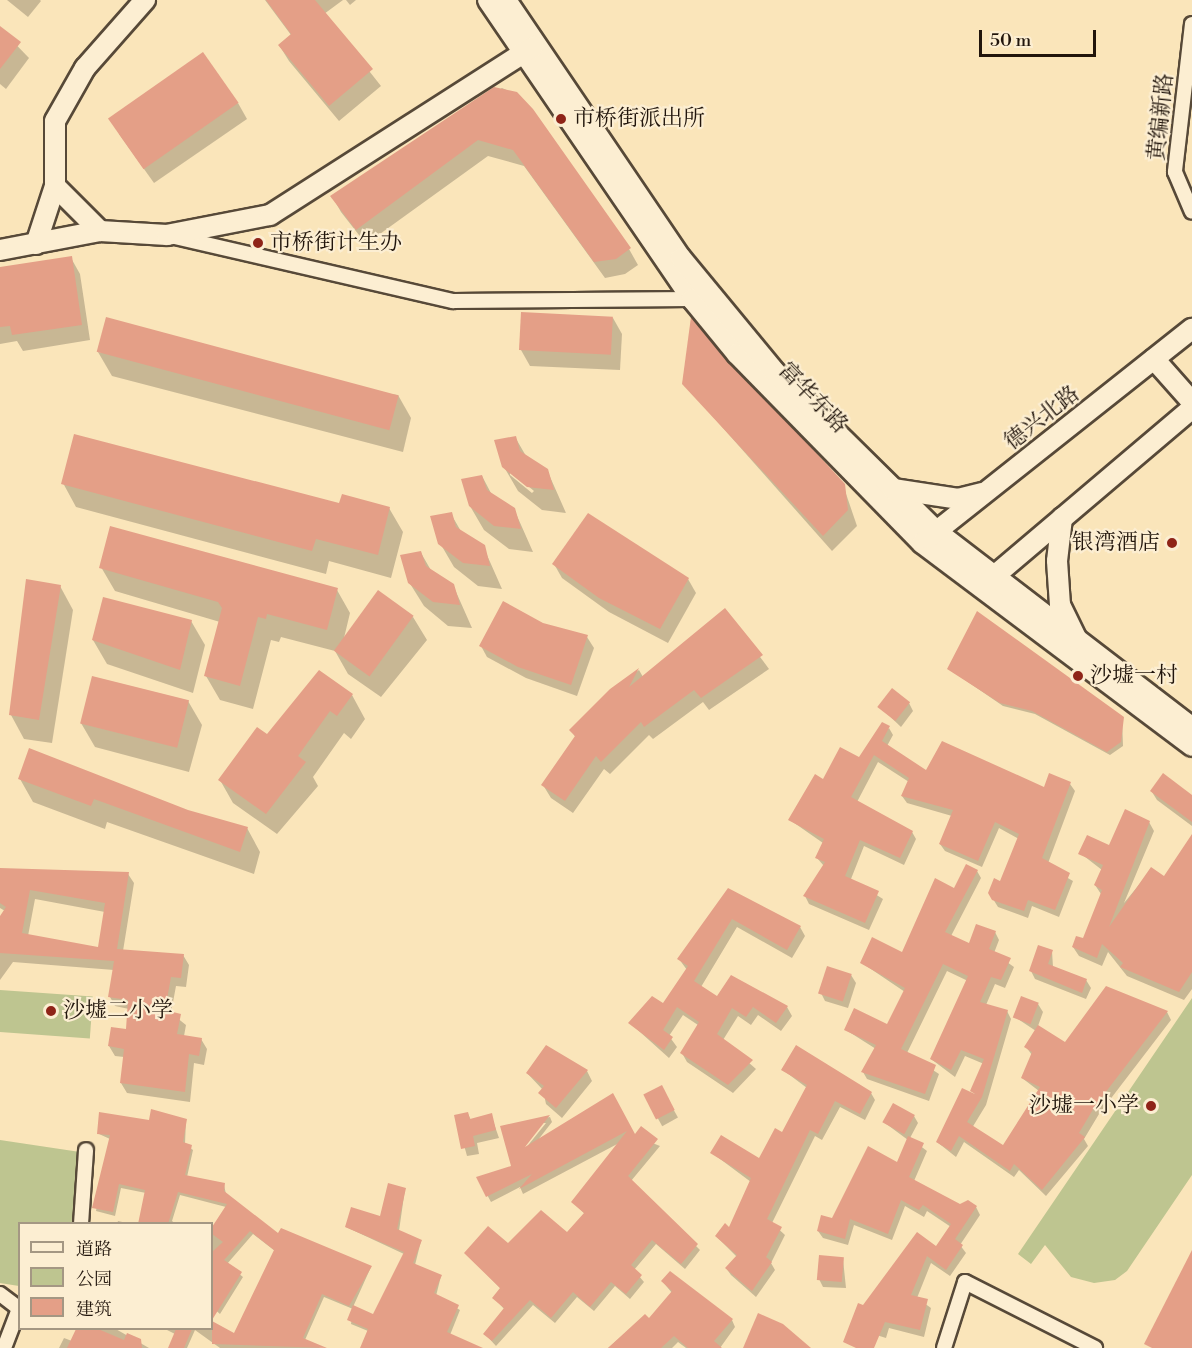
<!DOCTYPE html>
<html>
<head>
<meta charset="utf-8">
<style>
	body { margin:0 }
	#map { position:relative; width:1192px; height:1348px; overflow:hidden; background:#fae5ba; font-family:"Libre Bodoni","Noto Serif SC",serif }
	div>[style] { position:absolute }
	.green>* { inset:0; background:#bec590; transform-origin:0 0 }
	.shadow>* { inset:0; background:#0003; transform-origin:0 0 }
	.building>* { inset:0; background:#e49f87; transform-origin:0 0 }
	.roads { filter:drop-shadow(2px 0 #574938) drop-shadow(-2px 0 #574938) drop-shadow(0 2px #574938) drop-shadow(0 -2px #574938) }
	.street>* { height:14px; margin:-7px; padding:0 7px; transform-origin:7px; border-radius:7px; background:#fceed2 }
	.secondary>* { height:20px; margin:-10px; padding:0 10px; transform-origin:10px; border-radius:10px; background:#fceed2 }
	.dots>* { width:16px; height:16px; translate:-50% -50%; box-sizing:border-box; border:3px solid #fceed2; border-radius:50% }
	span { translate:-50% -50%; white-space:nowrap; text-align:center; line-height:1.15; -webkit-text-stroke:4.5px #fceed2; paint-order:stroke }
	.street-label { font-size:22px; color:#21150c }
	.poi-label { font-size:22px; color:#21150c }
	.left { translate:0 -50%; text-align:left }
	.right { translate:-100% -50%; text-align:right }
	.legend { position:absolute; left:18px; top:1222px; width:195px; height:108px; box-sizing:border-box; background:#fceed2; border:2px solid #a49783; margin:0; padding:8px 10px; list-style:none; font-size:18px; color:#21150c }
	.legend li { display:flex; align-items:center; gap:12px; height:30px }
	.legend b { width:30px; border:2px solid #a49783 }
	.scale { position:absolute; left:979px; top:30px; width:117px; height:27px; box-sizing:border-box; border:3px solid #21150c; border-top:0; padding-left:8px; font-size:18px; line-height:21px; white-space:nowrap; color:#21150c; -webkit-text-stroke:4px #fceed2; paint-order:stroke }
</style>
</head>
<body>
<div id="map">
	<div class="green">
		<i style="left:0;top:990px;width:93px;height:42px;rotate:4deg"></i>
		<i style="clip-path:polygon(1192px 998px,1192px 1175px,1127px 1271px,1115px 1280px,1094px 1283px,1071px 1277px,1045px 1245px,1031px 1264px,1018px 1254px)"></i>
		<i style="clip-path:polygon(0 1140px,80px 1152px,74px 1223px,20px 1224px,19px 1286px,0 1283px)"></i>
	</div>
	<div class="shadow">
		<i style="clip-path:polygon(7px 0,40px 0,41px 1px,28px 17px)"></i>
		<i style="clip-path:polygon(265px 0,343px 0,324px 14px,381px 86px,339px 121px,289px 61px,279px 45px,291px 35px)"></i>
		<i style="clip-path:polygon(346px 0,356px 0,350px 5px)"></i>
		<i style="clip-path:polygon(0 28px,29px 58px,6px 89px,0 84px)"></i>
		<i style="clip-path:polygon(502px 88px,516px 94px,629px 249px,638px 265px,625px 274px,605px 278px,524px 166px,488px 156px,366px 244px,341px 212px,332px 196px)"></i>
		<i style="clip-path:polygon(238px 103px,247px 119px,154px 183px,119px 134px)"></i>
		<i style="clip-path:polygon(71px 258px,80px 274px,90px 340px,23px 351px,17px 341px,0 344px,0 269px)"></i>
		<i style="clip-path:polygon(613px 318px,622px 334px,620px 370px,530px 366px,521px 350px)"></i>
		<i style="clip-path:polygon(98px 352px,398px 395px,411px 418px,403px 452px,112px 376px)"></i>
		<i style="clip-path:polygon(684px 384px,843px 485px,857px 526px,832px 551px)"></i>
		<i style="clip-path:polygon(evenodd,515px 437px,526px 456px,547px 470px,566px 513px,542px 510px,518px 491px,504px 467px,515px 437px,510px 471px,534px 491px,532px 493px,510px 475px,510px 471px)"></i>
		<i style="clip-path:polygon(482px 476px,492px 495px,514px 509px,533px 552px,509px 549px,484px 530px,470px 506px)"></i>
		<i style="clip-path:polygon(63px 483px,389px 508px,403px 532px,391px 578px,329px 561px,326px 574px,76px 507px)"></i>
		<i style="clip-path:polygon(451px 514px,462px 533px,483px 546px,502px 589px,478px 586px,454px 567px,440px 543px)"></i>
		<i style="clip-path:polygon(421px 553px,432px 572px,453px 585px,472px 628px,448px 626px,424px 606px,409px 582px)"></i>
		<i style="clip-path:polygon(554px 564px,688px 579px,696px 593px,668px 643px,609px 612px,562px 578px)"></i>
		<i style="clip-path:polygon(101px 567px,337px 590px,350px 613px,344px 638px,413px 617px,427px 640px,381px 697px,348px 674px,335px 651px,281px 637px,279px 642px,271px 640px,253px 709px,220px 700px,206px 676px,220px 622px,115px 591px)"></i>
		<i style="clip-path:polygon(60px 586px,73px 610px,52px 743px,24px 739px,11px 715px)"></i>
		<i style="clip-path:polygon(725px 610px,769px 669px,709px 710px,703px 702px,653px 739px,649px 735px,610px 774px,604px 769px,573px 813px,551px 798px,543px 785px,576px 738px,571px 730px,612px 689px,639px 670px,643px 677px)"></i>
		<i style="clip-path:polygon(191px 621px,205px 645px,193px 693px,107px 664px,93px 640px)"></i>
		<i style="clip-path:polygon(543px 624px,587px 637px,594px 648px,577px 696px,526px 678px,487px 657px,481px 646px)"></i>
		<i style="clip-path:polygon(949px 669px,1122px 718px,1123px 746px,1110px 755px,1035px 714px,1003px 706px)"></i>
		<i style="clip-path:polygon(352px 695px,365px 719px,351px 739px,344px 733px,313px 777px,318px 786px,277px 834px,233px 803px,220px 780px,267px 736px)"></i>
		<i style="clip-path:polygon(188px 701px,202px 725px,189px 772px,95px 747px,81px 723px)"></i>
		<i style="clip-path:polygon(909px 703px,913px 711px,901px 727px,880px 707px)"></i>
		<i style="clip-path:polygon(889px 728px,893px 735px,887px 746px,927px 772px,1044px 789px,1070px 784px,1075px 791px,1047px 866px,1073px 881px,1059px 917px,1032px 906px,1028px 918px,998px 907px,993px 899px,1019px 839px,999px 828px,982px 867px,945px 851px,940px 844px,952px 816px,907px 803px,902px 796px,909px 782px,878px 762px,857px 802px,912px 832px,916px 839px,904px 865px,864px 846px,851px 879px,883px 899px,869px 930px,809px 904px,805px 896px,824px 866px,817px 858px,823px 843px,790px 820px,823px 781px,859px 759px)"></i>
		<i style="clip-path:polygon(20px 779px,247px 828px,260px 852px,254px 874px,107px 822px,105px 829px,33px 802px)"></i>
		<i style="clip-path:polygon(1152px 792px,1192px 798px,1192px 826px,1157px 800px)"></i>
		<i style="clip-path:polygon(1149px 822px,1154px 831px,1124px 903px,1152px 869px,1165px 878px,1192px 843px,1192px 989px,1184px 1000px,1127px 976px,1108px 952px,1102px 966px,1079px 956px,1073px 947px,1084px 940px,1101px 894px,1095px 885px,1102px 870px,1080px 853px,1109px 847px)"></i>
		<i style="clip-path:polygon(evenodd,0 869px,128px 874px,134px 883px,123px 951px,183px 955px,189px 965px,186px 987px,176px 986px,171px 1013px,186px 1025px,184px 1036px,201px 1039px,207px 1049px,204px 1065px,194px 1063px,190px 1102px,127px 1093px,121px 1083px,124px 1057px,115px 1056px,109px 1046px,127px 1031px,129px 1009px,115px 1006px,110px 997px,114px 970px,13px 962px,0 980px,0 919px,5px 911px,0 908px,0 869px,35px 899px,105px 912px,99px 948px,28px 936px,35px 899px)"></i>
		<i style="clip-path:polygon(977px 871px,981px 878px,951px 936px,970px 945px,995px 932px,999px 940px,994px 953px,1014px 967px,1005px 988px,995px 984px,986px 1005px,1007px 1011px,1011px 1019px,986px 1105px,972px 1128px,1003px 1147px,1039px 1091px,1022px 1078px,1032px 1055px,1026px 1047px,1036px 1031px,1015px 1017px,1038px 1004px,1043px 1012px,1038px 1026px,1066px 1044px,1106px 988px,1167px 1012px,1171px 1020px,1099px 1114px,1084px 1139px,1088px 1146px,1046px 1196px,1019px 1170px,1014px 1177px,964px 1142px,956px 1157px,937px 1142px,974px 1095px,984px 1064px,965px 1056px,955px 1077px,931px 1059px,968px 981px,947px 971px,907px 1053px,939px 1074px,929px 1101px,867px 1079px,863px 1072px,876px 1049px,846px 1030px,888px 1026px,905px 992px,862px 963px,903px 954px)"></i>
		<i style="clip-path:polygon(728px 890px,800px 927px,805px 936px,792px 958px,737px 927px,701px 987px,717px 998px,787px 1007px,792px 1016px,781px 1031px,758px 1015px,751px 1025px,738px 1016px,723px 1040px,756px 1069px,733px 1093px,687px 1062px,682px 1053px,698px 1025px,683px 1015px,669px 1036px,677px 1047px,669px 1058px,630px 1023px,663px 1005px,687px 970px,679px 959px)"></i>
		<i style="clip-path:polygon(1052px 951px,1053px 967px,1086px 980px,1091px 988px,1086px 999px,1035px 979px,1031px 971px)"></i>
		<i style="clip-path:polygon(851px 975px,856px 983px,848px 1008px,825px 1001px,821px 993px)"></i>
		<i style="clip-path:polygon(783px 1070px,871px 1093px,875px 1100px,865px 1120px,840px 1107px,822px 1140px,815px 1136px,772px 1223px,785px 1235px,771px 1263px,775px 1270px,756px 1297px,731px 1275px,726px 1268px,737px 1257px,716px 1236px,730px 1229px,751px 1182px,712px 1153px,759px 1160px,782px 1134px,807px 1088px)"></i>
		<i style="clip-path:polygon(587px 1071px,592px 1081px,562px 1118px,546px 1104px,543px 1090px,527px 1073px)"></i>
		<i style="left:661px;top:1087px;width:35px;height:18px;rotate:61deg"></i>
		<i style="clip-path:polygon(evenodd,613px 1095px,635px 1136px,660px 1146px,631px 1181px,700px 1250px,685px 1269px,656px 1244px,634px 1270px,644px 1282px,630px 1299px,615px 1286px,594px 1311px,577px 1297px,555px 1323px,533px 1305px,496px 1346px,485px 1334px,505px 1310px,494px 1298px,501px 1289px,466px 1253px,568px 1235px,585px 1214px,573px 1202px,621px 1142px,523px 1194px,520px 1187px,491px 1202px,478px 1178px,513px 1167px,502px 1127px,550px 1117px,552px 1122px,538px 1140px,613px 1095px,542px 1123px,546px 1123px,521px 1154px,519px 1152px,542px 1123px)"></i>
		<i style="clip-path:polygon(468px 1114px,471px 1120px,491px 1115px,499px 1138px,477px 1143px,479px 1154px,467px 1156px,456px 1116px)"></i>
		<i style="clip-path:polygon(914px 1116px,918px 1123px,910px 1138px,927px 1151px,914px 1181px,960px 1206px,976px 1207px,980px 1215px,960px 1245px,966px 1253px,950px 1276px,931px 1263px,917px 1298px,931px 1308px,924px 1337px,889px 1328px,886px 1338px,857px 1329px,863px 1307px,936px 1248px,951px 1227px,927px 1211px,924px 1217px,905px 1206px,892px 1240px,854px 1225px,848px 1245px,823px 1238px,818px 1231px,898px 1164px,908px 1140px,885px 1123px)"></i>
		<i style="clip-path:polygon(186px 1120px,185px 1144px,193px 1150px,187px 1177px,224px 1185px,226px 1194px,279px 1236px,371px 1267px,353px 1307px,374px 1316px,404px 1254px,346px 1227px,381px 1218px,405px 1189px,399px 1231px,421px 1241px,415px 1265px,441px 1276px,436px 1296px,460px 1310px,450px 1335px,461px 1348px,361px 1348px,368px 1331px,351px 1324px,353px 1309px,324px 1297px,305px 1340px,321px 1348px,220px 1348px,195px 1330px,187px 1348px,169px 1348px,175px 1334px,163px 1328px,212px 1328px,212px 1322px,235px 1335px,275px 1251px,253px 1234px,227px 1264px,243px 1277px,220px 1314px,212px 1307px,212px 1229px,226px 1207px,180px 1195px,172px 1221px,176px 1224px,139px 1224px,146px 1193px,121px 1188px,115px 1216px,96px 1211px,110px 1139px,99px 1134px,150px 1122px)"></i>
		<i style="clip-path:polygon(118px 1221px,131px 1224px,117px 1224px)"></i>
		<i style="clip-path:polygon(843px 1259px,846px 1288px,823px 1287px,819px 1279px)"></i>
		<i style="clip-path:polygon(663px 1282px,732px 1320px,735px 1327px,720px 1348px,686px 1348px,678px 1342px,672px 1348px,608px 1348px,645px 1316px,649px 1320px,672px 1293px)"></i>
		<i style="clip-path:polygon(77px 1328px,114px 1328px,149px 1348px,59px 1348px,64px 1338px,72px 1341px)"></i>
	</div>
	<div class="building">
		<i style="clip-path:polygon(266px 0,315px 0,373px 69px,329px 106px,278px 45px,291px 34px)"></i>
		<i style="clip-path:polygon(0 26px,21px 42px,0 69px)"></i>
		<i style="left:203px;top:52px;width:62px;height:116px;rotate:55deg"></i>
		<i style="clip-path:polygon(494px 87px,517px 92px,533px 109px,631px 248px,616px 259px,594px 262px,513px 150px,478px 140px,356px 230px,330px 196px)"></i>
		<i style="clip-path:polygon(72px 256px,82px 325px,12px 335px,10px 326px,0 327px,0 267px)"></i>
		<i style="left:521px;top:312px;width:92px;height:38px;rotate:3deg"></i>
		<i style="left:106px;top:317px;width:303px;height:36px;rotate:15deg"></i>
		<i style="clip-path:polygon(691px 317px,845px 484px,848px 510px,823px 536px,682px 384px)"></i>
		<i style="clip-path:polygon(74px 434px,339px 503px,342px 494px,390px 507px,378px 555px,316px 539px,312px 551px,61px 484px)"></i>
		<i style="clip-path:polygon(516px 436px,520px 451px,548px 469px,554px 490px,527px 487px,502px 467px,494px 440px)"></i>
		<i style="clip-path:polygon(482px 475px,487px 490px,515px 508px,521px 529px,494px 526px,469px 506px,461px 479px)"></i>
		<i style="clip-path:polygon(452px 512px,456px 527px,485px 545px,490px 566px,463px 563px,438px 544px,430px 516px)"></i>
		<i style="clip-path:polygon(588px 513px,689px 578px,660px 629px,599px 598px,552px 564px)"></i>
		<i style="clip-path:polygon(110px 526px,338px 588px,327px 630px,267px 614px,266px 619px,258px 617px,240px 686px,204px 676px,222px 608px,218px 602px,99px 568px)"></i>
		<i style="clip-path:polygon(421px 551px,426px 566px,454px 584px,460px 605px,433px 602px,408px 583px,400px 555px)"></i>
		<i style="clip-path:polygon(26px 579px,61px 585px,39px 720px,9px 715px)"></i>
		<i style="left:378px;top:590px;width:44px;height:75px;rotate:36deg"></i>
		<i style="clip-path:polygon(103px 597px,192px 620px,180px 670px,92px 640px)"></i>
		<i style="clip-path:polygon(503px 601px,543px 623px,588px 635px,571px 685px,518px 667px,479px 646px)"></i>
		<i style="clip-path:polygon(725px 608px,763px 655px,701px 698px,694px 690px,644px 727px,641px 722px,601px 762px,596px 756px,565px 801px,541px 785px,575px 736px,569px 730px,610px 689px,639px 668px,629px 687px)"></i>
		<i style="clip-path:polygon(977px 611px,1124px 717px,1121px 742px,1107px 752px,1032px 711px,1000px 703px,947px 669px)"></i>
		<i style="clip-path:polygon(319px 670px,353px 694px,337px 716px,330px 711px,298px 756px,306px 762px,266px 814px,218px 780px,257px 727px,267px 734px)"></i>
		<i style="left:92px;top:676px;width:100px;height:49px;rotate:14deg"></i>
		<i style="left:892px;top:688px;width:23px;height:24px;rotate:38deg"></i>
		<i style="clip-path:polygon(882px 722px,890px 726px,882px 741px,926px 770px,942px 741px,1044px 787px,1049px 773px,1071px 782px,1042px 858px,1070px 873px,1055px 910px,1028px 900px,1024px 911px,992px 900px,988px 893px,994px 878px,1000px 881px,1019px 834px,995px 822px,978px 861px,939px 844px,953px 810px,901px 796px,909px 778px,874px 755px,851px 797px,913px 831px,900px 858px,860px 840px,845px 876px,879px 891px,865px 923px,803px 896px,825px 862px,815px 858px,824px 839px,788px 820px,815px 774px,823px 779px,840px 747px,859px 757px)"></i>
		<i style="clip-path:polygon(29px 748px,188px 810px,248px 827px,240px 852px,94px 799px,91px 806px,18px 779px)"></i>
		<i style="clip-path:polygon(1163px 773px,1192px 795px,1192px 822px,1150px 791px)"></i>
		<i style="clip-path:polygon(1125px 809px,1150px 821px,1109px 927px,1151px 867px,1164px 876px,1192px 834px,1192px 972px,1179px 992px,1120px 967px,1123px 963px,1102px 944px,1097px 958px,1072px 947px,1076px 936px,1083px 938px,1102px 890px,1094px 885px,1103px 865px,1078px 854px,1087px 835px,1109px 845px)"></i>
		<i style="clip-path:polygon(966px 864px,978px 870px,945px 932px,969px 943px,976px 924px,996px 931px,989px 949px,1011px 958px,1001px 980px,991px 977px,980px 1002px,1008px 1010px,982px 1097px,967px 1122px,1003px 1145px,1040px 1087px,1021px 1078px,1032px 1052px,1024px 1047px,1038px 1025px,1065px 1042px,1106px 986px,1168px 1011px,1095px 1106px,1079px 1133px,1085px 1137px,1042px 1190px,1014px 1164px,1010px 1171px,959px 1136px,951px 1151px,936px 1142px,962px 1088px,977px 1095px,970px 1091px,984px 1059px,961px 1050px,951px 1070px,930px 1059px,968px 976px,943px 964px,901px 1049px,936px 1065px,925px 1094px,861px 1072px,876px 1045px,844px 1030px,854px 1008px,887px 1024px,905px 988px,860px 963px,872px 937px,902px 952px,935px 878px,954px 888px)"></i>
		<i style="clip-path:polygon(evenodd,0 868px,129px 872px,117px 949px,184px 954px,181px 978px,171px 977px,165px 1010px,181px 1014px,177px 1034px,202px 1038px,199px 1056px,189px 1054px,185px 1092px,120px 1083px,124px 1049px,108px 1046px,111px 1027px,126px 1029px,128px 1000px,108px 997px,114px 961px,0 953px,0 916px,6px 907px,0 903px,0 868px,30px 890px,105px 903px,98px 947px,22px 933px,30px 890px)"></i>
		<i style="clip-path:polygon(728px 888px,801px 926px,787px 950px,732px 919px,694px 981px,717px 996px,731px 975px,788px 1006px,776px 1023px,753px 1007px,746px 1017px,732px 1008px,717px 1034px,753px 1060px,728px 1085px,680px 1053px,699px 1022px,677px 1007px,663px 1030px,673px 1037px,664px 1050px,628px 1023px,652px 996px,663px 1003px,688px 966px,677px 959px)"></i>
		<i style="clip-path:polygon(1038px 945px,1053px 950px,1048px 964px,1087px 979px,1082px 993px,1029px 971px)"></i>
		<i style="left:827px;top:966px;width:26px;height:29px;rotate:18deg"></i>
		<i style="left:1021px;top:996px;width:19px;height:23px;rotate:21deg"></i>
		<i style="clip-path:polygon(546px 1045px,588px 1070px,556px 1108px,538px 1093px,544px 1086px,526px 1073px)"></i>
		<i style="clip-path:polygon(796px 1045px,872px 1092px,860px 1114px,835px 1101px,818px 1134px,810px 1130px,767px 1219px,782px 1227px,766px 1257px,772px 1262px,752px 1291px,725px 1268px,737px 1255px,715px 1236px,725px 1223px,729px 1227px,751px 1178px,710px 1153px,721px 1135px,759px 1158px,775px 1128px,782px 1132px,807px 1085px,781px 1070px)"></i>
		<i style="left:662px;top:1085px;width:28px;height:21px;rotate:63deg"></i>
		<i style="clip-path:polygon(613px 1093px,635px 1134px,641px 1126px,658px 1139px,628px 1176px,698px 1244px,681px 1264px,652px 1240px,631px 1265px,642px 1275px,626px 1294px,611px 1282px,590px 1307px,573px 1292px,551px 1318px,530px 1300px,492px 1341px,483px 1334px,504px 1308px,492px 1298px,500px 1288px,464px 1253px,488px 1226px,508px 1243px,541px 1210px,567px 1232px,584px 1213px,571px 1202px,627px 1131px,519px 1189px,532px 1174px,486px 1197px,476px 1177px,511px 1166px,500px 1126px,550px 1115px,525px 1147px)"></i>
		<i style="left:893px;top:1103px;width:25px;height:22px;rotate:29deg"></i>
		<i style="clip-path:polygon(151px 1109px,187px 1119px,183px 1142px,192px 1145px,185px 1175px,225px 1183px,224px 1191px,278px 1233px,281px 1228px,372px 1266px,349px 1306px,322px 1294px,303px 1338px,327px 1348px,212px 1344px,212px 1321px,234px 1333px,274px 1250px,250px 1231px,224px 1260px,242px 1272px,212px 1320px,212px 1252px,223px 1242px,212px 1234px,212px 1227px,227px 1204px,178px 1192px,168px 1224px,138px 1224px,145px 1190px,119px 1184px,113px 1212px,92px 1208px,110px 1135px,97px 1134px,99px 1112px,149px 1120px)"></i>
		<i style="clip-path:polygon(468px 1112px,470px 1119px,492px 1113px,496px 1130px,473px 1136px,475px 1146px,461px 1149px,454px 1115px)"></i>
		<i style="clip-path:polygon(908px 1136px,924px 1143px,909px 1177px,960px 1204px,968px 1200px,977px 1206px,955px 1239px,963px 1245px,946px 1270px,927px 1256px,911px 1295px,928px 1299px,920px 1330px,885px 1322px,874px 1348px,856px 1348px,843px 1342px,858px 1303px,863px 1305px,917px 1232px,936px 1246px,951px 1224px,923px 1205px,919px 1210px,901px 1200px,888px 1234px,850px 1219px,845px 1239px,817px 1231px,821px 1215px,832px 1218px,868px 1146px,897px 1162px)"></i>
		<i style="clip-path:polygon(388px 1183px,406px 1188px,397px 1229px,422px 1240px,413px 1263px,442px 1275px,434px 1293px,459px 1305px,447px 1332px,483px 1348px,360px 1348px,368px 1329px,347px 1320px,353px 1305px,373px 1314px,404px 1252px,345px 1227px,351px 1207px,380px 1216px)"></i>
		<i style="clip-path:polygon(1192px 1250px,1192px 1348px,1152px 1348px,1144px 1344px)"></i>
		<i style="left:819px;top:1255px;width:25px;height:25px;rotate:5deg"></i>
		<i style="clip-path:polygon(670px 1271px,733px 1319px,714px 1341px,722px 1348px,688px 1348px,674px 1336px,661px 1348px,608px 1348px,645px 1314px,649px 1318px,672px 1291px,661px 1281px)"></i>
		<i style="clip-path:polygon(758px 1313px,783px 1324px,811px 1348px,743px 1348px)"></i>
		<i style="clip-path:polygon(76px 1329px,98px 1329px,124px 1340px,127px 1333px,141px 1339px,142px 1348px,67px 1348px)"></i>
		<i style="clip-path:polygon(176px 1329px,192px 1329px,184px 1348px,168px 1348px)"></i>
	</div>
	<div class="roads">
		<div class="street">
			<i style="left:1192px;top:24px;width:149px;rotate:96.6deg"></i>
			<i style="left:1175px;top:172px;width:43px;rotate:67deg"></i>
			<i style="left:175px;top:237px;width:285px;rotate:13deg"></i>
			<i style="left:453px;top:301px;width:239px;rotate:-0.5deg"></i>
			<i style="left:81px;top:1224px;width:74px;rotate:-86.1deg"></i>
			<i style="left:0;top:1294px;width:20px;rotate:37deg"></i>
			<i style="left:4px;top:1348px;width:45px;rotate:-69.1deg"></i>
			<i style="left:944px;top:1348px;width:69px;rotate:-72.3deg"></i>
			<i style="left:965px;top:1282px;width:146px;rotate:26.9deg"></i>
		</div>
		<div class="secondary">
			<i style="left:488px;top:0;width:362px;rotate:55.7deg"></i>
			<i style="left:692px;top:299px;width:71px;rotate:50.7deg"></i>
			<i style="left:737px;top:354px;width:264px;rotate:45.6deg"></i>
			<i style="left:922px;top:543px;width:338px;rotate:36.9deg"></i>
			<i style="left:506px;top:0;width:312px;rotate:55.9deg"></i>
			<i style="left:681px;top:258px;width:146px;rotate:50.5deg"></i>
			<i style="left:774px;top:371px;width:229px;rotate:44.6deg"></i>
			<i style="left:937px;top:532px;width:322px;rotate:37.5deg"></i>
			<i style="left:55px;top:186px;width:64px;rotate:45deg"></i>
			<i style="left:36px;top:244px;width:61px;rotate:-71.9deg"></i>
			<i style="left:55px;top:186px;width:65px;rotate:-90deg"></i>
			<i style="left:55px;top:121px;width:61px;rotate:-60.5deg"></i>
			<i style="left:85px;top:68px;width:91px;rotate:-48.6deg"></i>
			<i style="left:0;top:250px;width:102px;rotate:-10.8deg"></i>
			<i style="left:100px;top:231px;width:67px;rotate:3.4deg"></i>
			<i style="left:167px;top:235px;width:105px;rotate:-11deg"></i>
			<i style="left:270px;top:215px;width:313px;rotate:-32.6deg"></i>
			<i style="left:1154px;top:359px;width:57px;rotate:48.5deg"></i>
			<i style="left:893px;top:489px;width:66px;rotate:8.7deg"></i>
			<i style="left:958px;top:499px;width:25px;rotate:-14deg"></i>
			<i style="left:1062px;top:518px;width:43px;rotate:96.6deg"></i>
			<i style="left:1057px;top:561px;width:44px;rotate:86.1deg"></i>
			<i style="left:1060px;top:605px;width:37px;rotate:64deg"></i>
			<i style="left:928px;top:538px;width:337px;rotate:-38.4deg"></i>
			<i style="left:986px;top:583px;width:270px;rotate:-40.3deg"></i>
		</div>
	</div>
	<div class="dots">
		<i style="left:561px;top:119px;background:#8f2418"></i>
		<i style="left:258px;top:243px;background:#8f2418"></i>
		<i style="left:1172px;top:543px;background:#8f2418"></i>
		<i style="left:1078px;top:676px;background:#8f2418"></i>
		<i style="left:51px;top:1011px;background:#8f2418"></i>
		<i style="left:1151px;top:1106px;background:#8f2418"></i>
	</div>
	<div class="street-label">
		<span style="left:1161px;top:117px;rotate:-84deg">黄编新路</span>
		<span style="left:813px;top:398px;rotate:46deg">富华东路</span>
		<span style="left:1042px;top:418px;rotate:-38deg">德兴北路</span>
	</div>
	<div class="poi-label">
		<span class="left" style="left:573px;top:119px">市桥街派出所</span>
		<span class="left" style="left:270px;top:243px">市桥街计生办</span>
		<span class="right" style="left:1160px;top:543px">银湾酒店</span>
		<span class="left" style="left:1090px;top:676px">沙墟一村</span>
		<span class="left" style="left:63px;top:1011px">沙墟二小学</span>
		<span class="right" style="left:1139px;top:1106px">沙墟一小学</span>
	</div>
	<ul class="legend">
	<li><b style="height:8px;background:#fceed2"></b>道路</li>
	<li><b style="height:16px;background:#bec590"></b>公园</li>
	<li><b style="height:16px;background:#e49f87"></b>建筑</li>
	</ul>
	<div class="scale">50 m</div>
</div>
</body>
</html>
